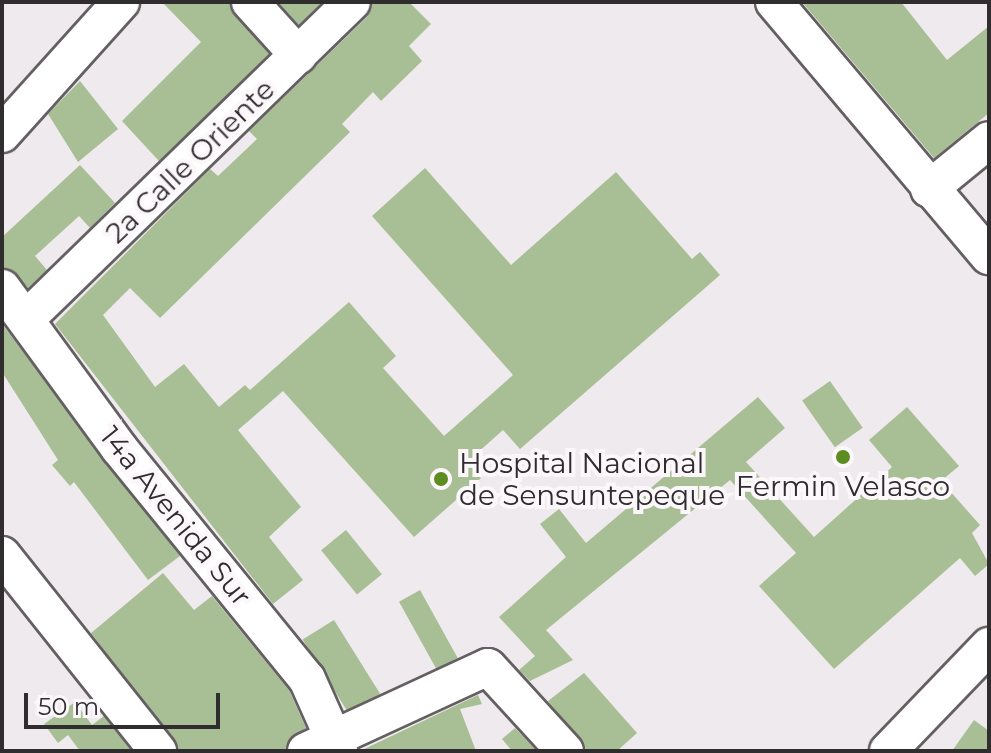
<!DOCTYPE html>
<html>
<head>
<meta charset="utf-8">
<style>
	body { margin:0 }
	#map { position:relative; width:991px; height:753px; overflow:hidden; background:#efeaed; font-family:Montserrat,sans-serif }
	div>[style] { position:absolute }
	.building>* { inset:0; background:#a8be95; transform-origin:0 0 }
	.roads { filter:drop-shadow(2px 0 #645f62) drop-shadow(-2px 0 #645f62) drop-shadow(0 2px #645f62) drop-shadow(0 -2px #645f62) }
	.minor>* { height:36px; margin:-18px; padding:0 18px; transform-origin:18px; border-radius:18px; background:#fff }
	.dots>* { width:22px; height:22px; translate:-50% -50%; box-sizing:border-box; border:4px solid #fcf7fa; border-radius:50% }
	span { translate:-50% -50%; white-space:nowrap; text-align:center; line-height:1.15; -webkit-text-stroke:8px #fcf7fa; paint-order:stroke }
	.street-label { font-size:28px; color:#2f2d2e }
	.poi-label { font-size:28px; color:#2f2d2e }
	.left { translate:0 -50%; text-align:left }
	.frame { position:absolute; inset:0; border:4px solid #2f2d2e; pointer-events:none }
	.scale { position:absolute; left:24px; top:693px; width:196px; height:36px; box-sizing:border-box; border:4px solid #2f2d2e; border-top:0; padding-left:10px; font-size:24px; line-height:28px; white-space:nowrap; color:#2f2d2e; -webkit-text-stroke:6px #fcf7fa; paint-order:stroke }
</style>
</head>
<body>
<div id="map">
	<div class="building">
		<i style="clip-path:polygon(162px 2px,230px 2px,269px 54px,159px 161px,122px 121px,201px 42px)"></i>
		<i style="clip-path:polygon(278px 2px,322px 2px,299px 25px)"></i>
		<i style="clip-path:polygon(372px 2px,409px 2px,431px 24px,409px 46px,422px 61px,381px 101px,373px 92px,342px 124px,350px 132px,160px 318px,130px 288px,103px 315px,155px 387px,184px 364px,219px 407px,245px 385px,250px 390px,349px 302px,396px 356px,383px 368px,444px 436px,513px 375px,372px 216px,425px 168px,511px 265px,616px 172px,692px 259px,700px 252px,720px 275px,520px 449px,503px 430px,467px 462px,481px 478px,414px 537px,283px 391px,238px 430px,301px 507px,269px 537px,303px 580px,273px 604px,55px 324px,210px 169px,218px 176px,257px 139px,249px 131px,367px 17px)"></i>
		<i style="clip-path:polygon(802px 2px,901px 2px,947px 60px,989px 26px,989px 113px,934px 158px)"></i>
		<i style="clip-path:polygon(80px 81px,118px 129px,78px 162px,48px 114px)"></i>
		<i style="clip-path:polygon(80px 165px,115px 203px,90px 228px,79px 216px,35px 256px,47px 270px,28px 288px,2px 267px,2px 237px)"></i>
		<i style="clip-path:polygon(2px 324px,180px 556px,148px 580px,74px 482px,70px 486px,52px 465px,58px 460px,2px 372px)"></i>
		<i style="left:830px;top:381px;width:57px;height:34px;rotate:55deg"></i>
		<i style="clip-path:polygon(758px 397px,785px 428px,746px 462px,814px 537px,892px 467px,869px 440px,907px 407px,959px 466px,941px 481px,980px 525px,972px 533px,989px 564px,975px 576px,960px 558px,834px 669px,759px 586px,796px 553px,730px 480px,546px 630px,573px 660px,530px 681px,519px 670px,535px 656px,499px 617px,566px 557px,540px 524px,559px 509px,586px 543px)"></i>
		<i style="left:346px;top:530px;width:57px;height:32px;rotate:51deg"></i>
		<i style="clip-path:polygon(163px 573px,194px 610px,212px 596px,289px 690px,306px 728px,285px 751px,179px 751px,91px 633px)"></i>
		<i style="left:420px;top:590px;width:78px;height:24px;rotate:61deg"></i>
		<i style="left:334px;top:620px;width:87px;height:37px;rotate:58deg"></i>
		<i style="clip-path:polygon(584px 673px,637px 733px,617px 751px,585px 751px,548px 701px)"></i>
		<i style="clip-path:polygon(478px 695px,482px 704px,460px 709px,476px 751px,360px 751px)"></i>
		<i style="clip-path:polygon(75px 702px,92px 725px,104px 716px,131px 751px,80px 751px,68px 735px,58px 743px,44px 724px)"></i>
		<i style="clip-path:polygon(974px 720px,989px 731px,989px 751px,952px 751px)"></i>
		<i style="clip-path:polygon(515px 728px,537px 751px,512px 751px,502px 739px)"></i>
	</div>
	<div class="roads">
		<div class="minor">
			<i style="left:250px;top:2px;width:72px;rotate:47.8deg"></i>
			<i style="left:774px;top:2px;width:333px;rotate:49.8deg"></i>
			<i style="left:2px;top:134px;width:178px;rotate:-48deg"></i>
			<i style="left:929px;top:189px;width:77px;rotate:-39.2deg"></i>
			<i style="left:2px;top:288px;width:198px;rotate:53.8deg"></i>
			<i style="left:119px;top:448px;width:298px;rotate:50.9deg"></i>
			<i style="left:307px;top:679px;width:79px;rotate:66deg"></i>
			<i style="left:27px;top:318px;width:453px;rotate:-44.2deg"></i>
			<i style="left:2px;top:555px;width:251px;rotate:51.5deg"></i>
			<i style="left:306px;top:751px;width:200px;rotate:-24.8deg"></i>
			<i style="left:488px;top:667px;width:114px;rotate:47.5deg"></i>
			<i style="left:888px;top:751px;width:146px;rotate:-46.1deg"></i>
		</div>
	</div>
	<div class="dots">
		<i style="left:843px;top:457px;background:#5d8c20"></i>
		<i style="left:441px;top:479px;background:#5d8c20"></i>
	</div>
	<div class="street-label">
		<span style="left:190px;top:161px;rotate:-44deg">2a Calle Oriente</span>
		<span style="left:176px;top:516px;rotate:51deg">14a Avenida Sur</span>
	</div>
	<div class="poi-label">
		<span class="left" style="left:459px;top:479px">Hospital Nacional<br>de Sensuntepeque</span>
		<span style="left:843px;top:486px">Fermin Velasco</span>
	</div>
	<div class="frame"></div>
	<div class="scale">50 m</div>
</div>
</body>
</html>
